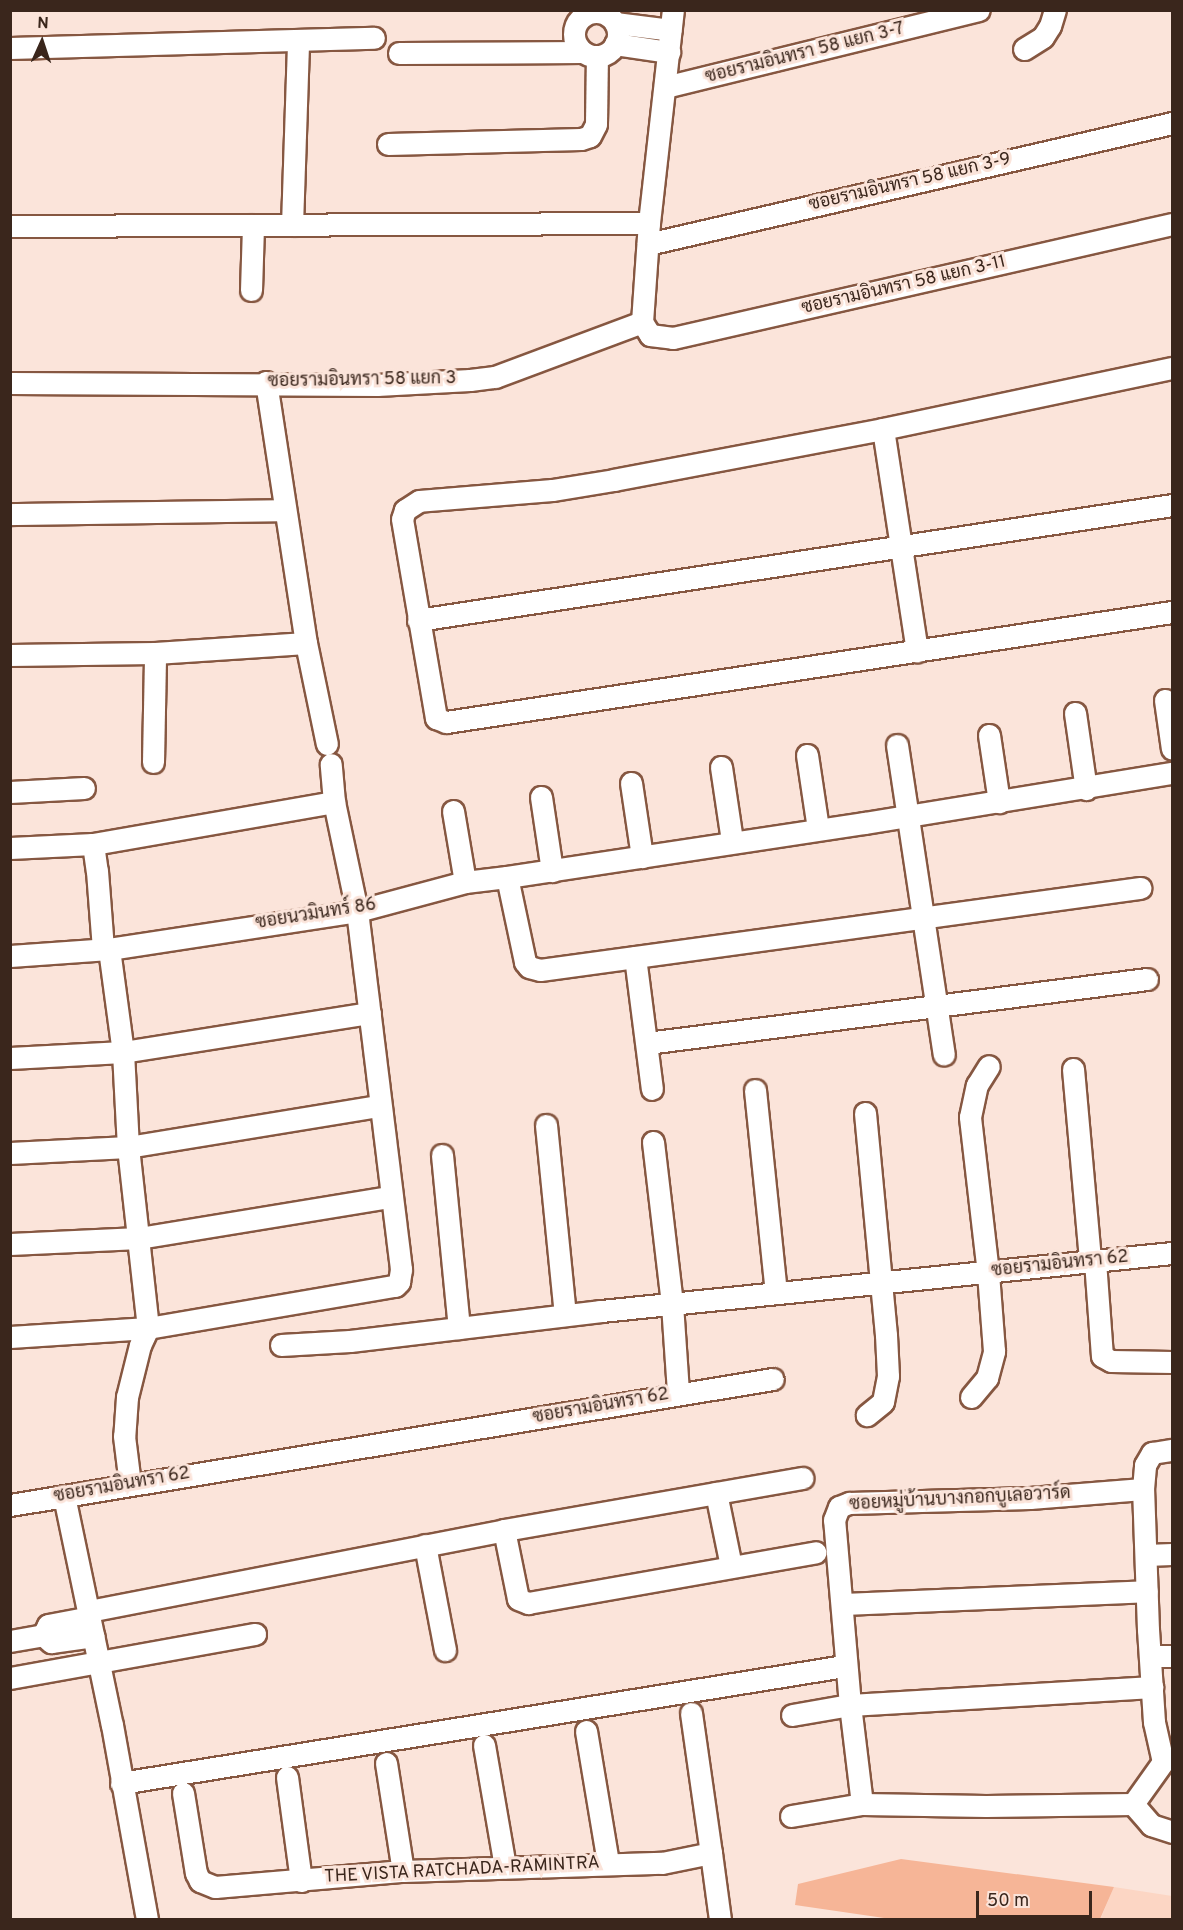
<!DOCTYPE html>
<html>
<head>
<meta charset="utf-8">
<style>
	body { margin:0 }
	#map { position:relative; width:1183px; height:1930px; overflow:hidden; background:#fbe4da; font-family:Overpass,Sarabun,sans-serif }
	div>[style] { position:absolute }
	.built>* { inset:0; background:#fcd6c4 }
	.green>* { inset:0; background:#f6b597 }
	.roads { filter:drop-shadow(2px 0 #865741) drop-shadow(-2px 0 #865741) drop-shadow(0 2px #865741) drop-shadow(0 -2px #865741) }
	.minor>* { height:21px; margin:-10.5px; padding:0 10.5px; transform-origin:10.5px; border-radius:10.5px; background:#fff }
	.minor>.ring { margin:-10.5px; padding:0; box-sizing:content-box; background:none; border:21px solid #fff; border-radius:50% }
	span { translate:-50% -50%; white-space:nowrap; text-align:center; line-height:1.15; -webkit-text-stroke:6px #fbe4da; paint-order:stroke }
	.street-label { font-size:18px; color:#3a261c }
	.frame { position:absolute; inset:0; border:12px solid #3a261c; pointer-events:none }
	.north { position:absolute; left:12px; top:12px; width:60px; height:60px; -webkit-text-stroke:4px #fbe4da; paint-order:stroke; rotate:3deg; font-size:16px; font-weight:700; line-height:24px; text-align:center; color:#3a261c }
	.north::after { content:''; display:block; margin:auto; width:21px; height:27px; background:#3a261c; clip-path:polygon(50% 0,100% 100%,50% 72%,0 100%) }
	.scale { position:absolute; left:976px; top:1891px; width:116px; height:27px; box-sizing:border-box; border:3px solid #3a261c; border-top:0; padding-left:8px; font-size:18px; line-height:21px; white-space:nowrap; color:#3a261c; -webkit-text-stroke:4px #fbe4da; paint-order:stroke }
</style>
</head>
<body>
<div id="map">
	<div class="built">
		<i style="clip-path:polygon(1114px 1887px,1172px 1896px,1172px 1919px,1100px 1920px)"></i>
	</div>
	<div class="green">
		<i style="clip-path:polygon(901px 1859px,1114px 1887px,1100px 1919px,891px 1919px,795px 1905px,798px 1884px)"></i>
	</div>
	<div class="roads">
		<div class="minor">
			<i class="ring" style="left:574px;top:12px;width:23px;height:23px"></i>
			<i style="left:615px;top:23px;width:56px;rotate:7.1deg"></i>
			<i style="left:615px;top:44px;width:55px;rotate:8.4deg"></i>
			<i style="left:10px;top:48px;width:364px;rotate:-1.6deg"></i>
			<i style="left:1024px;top:49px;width:22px;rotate:-32deg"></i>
			<i style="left:1043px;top:37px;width:13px;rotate:-58deg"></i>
			<i style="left:1050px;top:26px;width:17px;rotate:-73deg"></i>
			<i style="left:399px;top:53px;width:184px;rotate:-0.3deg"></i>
			<i style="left:665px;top:87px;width:323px;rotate:-13.8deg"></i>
			<i style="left:388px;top:144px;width:193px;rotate:-1.5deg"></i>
			<i style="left:581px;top:139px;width:9px;rotate:-18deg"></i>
			<i style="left:590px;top:136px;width:13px;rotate:-63deg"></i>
			<i style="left:596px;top:124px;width:68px;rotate:-89.2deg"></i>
			<i style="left:292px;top:225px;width:184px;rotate:-88.1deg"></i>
			<i style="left:10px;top:226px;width:639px;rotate:-0.27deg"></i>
			<i style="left:648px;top:244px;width:538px;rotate:-13deg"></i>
			<i style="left:251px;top:290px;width:65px;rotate:-88.2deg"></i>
			<i style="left:642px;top:322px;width:15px;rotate:58deg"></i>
			<i style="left:650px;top:335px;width:23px;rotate:7deg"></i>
			<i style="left:673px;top:338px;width:512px;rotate:-12.87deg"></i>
			<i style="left:642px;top:322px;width:99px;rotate:-86deg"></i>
			<i style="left:649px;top:223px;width:214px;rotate:-83.6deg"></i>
			<i style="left:1172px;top:368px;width:295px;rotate:168.1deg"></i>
			<i style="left:883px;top:429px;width:274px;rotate:169.3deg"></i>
			<i style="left:614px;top:480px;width:63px;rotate:170.8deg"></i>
			<i style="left:552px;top:490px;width:133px;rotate:175.3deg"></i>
			<i style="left:419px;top:501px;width:17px;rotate:147deg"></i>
			<i style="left:405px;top:510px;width:9px;rotate:108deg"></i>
			<i style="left:402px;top:519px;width:202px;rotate:80.3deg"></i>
			<i style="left:436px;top:718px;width:11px;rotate:22deg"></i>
			<i style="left:446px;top:722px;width:734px;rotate:-8.62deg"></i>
			<i style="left:266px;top:382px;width:264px;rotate:81.3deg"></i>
			<i style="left:306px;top:643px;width:103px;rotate:78.3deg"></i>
			<i style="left:10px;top:383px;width:367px;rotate:0.3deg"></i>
			<i style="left:377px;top:385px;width:93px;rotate:-3.1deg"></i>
			<i style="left:470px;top:380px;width:25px;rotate:-7deg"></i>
			<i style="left:495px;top:377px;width:157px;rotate:-20.5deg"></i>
			<i style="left:883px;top:429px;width:225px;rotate:81.3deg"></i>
			<i style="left:10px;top:514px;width:275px;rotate:-0.8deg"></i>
			<i style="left:418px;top:620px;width:763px;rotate:-8.67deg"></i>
			<i style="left:10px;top:655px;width:145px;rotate:-0.8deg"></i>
			<i style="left:155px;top:653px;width:151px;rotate:-3.8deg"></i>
			<i style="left:1165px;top:700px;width:49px;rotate:81.9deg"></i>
			<i style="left:1075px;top:713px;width:77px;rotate:81.8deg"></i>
			<i style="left:989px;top:735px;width:68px;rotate:81.5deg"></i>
			<i style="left:897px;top:745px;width:313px;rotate:81.4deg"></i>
			<i style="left:807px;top:755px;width:75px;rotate:81.5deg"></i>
			<i style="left:153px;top:762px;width:109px;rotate:-88.9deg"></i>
			<i style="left:721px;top:767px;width:75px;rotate:81.5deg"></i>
			<i style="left:631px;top:783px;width:75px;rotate:81.5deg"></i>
			<i style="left:10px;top:792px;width:74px;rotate:-3.1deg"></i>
			<i style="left:541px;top:797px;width:75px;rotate:81.5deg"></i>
			<i style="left:453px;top:811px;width:72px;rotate:80.4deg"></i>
			<i style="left:93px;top:844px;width:27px;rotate:82deg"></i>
			<i style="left:97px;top:871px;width:78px;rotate:85.6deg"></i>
			<i style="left:10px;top:848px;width:83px;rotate:-2.8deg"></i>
			<i style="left:93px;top:844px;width:245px;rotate:-9.9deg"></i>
			<i style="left:507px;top:877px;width:362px;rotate:-8.6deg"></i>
			<i style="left:865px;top:823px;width:311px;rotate:-9.3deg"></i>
			<i style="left:109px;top:949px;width:104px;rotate:82.3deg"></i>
			<i style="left:123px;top:1052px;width:95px;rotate:87deg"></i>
			<i style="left:128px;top:1147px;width:182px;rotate:83.7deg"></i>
			<i style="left:148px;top:1328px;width:19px;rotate:115deg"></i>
			<i style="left:140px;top:1345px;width:54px;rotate:104deg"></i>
			<i style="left:127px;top:1397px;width:39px;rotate:94deg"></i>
			<i style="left:124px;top:1436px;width:48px;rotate:82.9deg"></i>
			<i style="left:10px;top:956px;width:99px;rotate:-4deg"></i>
			<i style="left:109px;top:949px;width:251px;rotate:-8.7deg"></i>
			<i style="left:357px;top:911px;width:112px;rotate:-15deg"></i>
			<i style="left:465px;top:882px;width:42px;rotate:-6.8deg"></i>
			<i style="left:507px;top:877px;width:87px;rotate:78deg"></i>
			<i style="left:525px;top:962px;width:6px;rotate:51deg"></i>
			<i style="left:529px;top:967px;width:11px;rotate:15deg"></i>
			<i style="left:540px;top:970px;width:606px;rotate:-7.78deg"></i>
			<i style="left:635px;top:957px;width:133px;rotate:82.7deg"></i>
			<i style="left:647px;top:1043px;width:504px;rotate:-7.29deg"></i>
			<i style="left:10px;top:1058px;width:113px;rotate:-3deg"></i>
			<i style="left:123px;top:1052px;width:250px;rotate:-9deg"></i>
			<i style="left:1073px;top:1069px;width:193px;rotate:84.9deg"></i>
			<i style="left:755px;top:1090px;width:204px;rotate:84.1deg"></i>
			<i style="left:865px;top:1113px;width:223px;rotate:84.6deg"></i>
			<i style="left:886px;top:1335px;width:41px;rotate:87.2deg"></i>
			<i style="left:888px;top:1376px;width:26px;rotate:101deg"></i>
			<i style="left:883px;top:1402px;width:21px;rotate:141deg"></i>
			<i style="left:546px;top:1125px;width:191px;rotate:84.3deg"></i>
			<i style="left:653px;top:1142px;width:163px;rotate:83.3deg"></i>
			<i style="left:672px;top:1304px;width:89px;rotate:86.1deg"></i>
			<i style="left:10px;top:1153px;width:118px;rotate:-2.9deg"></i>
			<i style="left:128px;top:1147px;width:254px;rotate:-9.3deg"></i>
			<i style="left:442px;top:1155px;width:174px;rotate:84.4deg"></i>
			<i style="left:10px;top:1244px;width:129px;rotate:-2.7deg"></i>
			<i style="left:139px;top:1238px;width:254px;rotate:-9.3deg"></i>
			<i style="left:1095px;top:1261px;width:95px;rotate:85.8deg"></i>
			<i style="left:1102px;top:1356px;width:10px;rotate:29deg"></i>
			<i style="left:1111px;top:1361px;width:61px;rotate:0.9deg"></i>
			<i style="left:10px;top:1337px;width:138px;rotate:-3.7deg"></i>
			<i style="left:148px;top:1328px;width:251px;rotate:-9.7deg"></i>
			<i style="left:395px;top:1286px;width:6px;rotate:-45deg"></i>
			<i style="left:399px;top:1282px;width:13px;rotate:-81deg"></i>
			<i style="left:401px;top:1269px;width:361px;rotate:-97deg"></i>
			<i style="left:357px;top:911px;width:111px;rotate:-101.9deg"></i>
			<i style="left:334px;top:802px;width:38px;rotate:-95deg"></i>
			<i style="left:281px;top:1345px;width:69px;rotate:-3.3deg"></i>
			<i style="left:350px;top:1341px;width:253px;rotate:-6.8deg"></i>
			<i style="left:601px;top:1311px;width:574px;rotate:-5.8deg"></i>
			<i style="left:971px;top:1397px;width:25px;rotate:-50deg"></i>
			<i style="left:987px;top:1378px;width:28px;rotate:-75deg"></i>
			<i style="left:994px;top:1351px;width:78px;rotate:-94.4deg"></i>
			<i style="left:988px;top:1273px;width:157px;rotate:-96.6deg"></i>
			<i style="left:970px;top:1117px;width:33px;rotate:-78deg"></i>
			<i style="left:977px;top:1085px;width:22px;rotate:-58deg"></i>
			<i style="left:716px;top:1493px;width:75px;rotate:78.4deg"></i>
			<i style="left:64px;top:1496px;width:234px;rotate:78.2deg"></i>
			<i style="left:112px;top:1725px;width:198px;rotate:79.8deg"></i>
			<i style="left:10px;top:1505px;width:773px;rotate:-9.38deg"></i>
			<i style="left:504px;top:1530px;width:70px;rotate:78.5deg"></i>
			<i style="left:518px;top:1599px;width:11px;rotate:22deg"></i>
			<i style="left:528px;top:1603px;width:292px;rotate:-10deg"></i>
			<i style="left:425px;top:1545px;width:107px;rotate:79.2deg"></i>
			<i style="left:1146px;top:1555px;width:26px;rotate:-2deg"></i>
			<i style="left:842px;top:1604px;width:305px;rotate:-2.4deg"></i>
			<i style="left:89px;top:1611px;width:423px;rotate:-11deg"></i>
			<i style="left:504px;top:1530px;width:303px;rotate:-9.9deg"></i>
			<i style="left:43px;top:1635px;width:11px;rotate:41deg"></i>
			<i style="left:51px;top:1642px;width:43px;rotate:-7.9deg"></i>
			<i style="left:43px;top:1635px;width:11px;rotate:-63deg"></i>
			<i style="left:48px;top:1625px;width:43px;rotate:-10.8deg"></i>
			<i style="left:10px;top:1641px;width:34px;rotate:-10deg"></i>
			<i style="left:1151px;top:1656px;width:21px"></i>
			<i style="left:10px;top:1678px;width:249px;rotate:-10.2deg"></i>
			<i style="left:691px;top:1713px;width:141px;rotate:81.9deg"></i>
			<i style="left:792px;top:1715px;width:59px;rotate:-9.8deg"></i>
			<i style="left:850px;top:1705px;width:303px;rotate:-3.4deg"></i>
			<i style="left:586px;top:1731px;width:134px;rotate:80.5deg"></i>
			<i style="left:484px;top:1745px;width:124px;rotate:80.2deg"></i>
			<i style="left:386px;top:1763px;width:109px;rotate:81.1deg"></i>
			<i style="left:287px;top:1777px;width:105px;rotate:82.3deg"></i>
			<i style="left:121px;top:1783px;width:726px;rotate:-9.19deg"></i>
			<i style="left:183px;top:1793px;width:81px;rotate:80.8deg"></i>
			<i style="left:196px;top:1873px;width:9px;rotate:63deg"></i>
			<i style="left:200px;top:1881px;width:16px;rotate:22deg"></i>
			<i style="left:215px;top:1887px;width:189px;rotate:-4.9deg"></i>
			<i style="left:403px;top:1871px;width:259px;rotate:-1.8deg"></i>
			<i style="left:662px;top:1863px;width:50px;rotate:-11.5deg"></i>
			<i style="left:711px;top:1853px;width:68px;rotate:82.3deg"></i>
			<i style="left:862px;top:1804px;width:100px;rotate:-96.9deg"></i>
			<i style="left:850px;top:1705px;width:186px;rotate:-94.9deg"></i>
			<i style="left:834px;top:1520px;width:14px;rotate:-69deg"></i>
			<i style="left:839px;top:1507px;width:11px;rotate:-22deg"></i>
			<i style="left:849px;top:1503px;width:181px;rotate:-1.6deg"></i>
			<i style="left:1030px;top:1498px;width:113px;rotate:-4.6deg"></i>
			<i style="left:1133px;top:1804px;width:28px;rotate:49deg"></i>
			<i style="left:1151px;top:1825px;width:22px;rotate:18deg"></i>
			<i style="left:791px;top:1816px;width:72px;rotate:-9.6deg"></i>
			<i style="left:862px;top:1804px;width:124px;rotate:0.9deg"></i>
			<i style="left:986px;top:1806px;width:147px;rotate:-0.8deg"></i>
			<i style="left:1133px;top:1804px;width:52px;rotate:-54.5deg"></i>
			<i style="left:1163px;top:1762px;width:41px;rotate:-102.7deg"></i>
			<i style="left:1154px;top:1722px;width:92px;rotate:-93.7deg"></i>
			<i style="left:1148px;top:1630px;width:141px;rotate:-92deg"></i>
			<i style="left:1143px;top:1489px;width:24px;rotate:-85deg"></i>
			<i style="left:1145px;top:1465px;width:14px;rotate:-60deg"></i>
			<i style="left:1152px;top:1453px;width:20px;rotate:-9deg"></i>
		</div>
	</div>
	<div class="street-label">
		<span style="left:805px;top:54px;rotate:-14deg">ซอยรามอินทรา 58 แยก 3-7</span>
		<span style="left:910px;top:183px;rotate:-13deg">ซอยรามอินทรา 58 แยก 3-9</span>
		<span style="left:904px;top:286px;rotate:-13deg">ซอยรามอินทรา 58 แยก 3-11</span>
		<span style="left:362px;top:381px;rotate:-1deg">ซอยรามอินทรา 58 แยก 3</span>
		<span style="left:316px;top:915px;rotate:-9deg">ซอยนวมินทร์ 86</span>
		<span style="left:1060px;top:1265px;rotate:-6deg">ซอยรามอินทรา 62</span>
		<span style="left:601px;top:1407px;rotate:-10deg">ซอยรามอินทรา 62</span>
		<span style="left:122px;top:1486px;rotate:-10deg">ซอยรามอินทรา 62</span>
		<span style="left:960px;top:1500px;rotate:-3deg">ซอยหมู่บ้านบางกอกบูเลอวาร์ด</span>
		<span style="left:462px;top:1871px;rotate:-3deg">THE VISTA RATCHADA-RAMINTRA</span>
	</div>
	<div class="frame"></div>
	<div class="north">N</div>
	<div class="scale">50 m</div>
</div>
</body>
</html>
